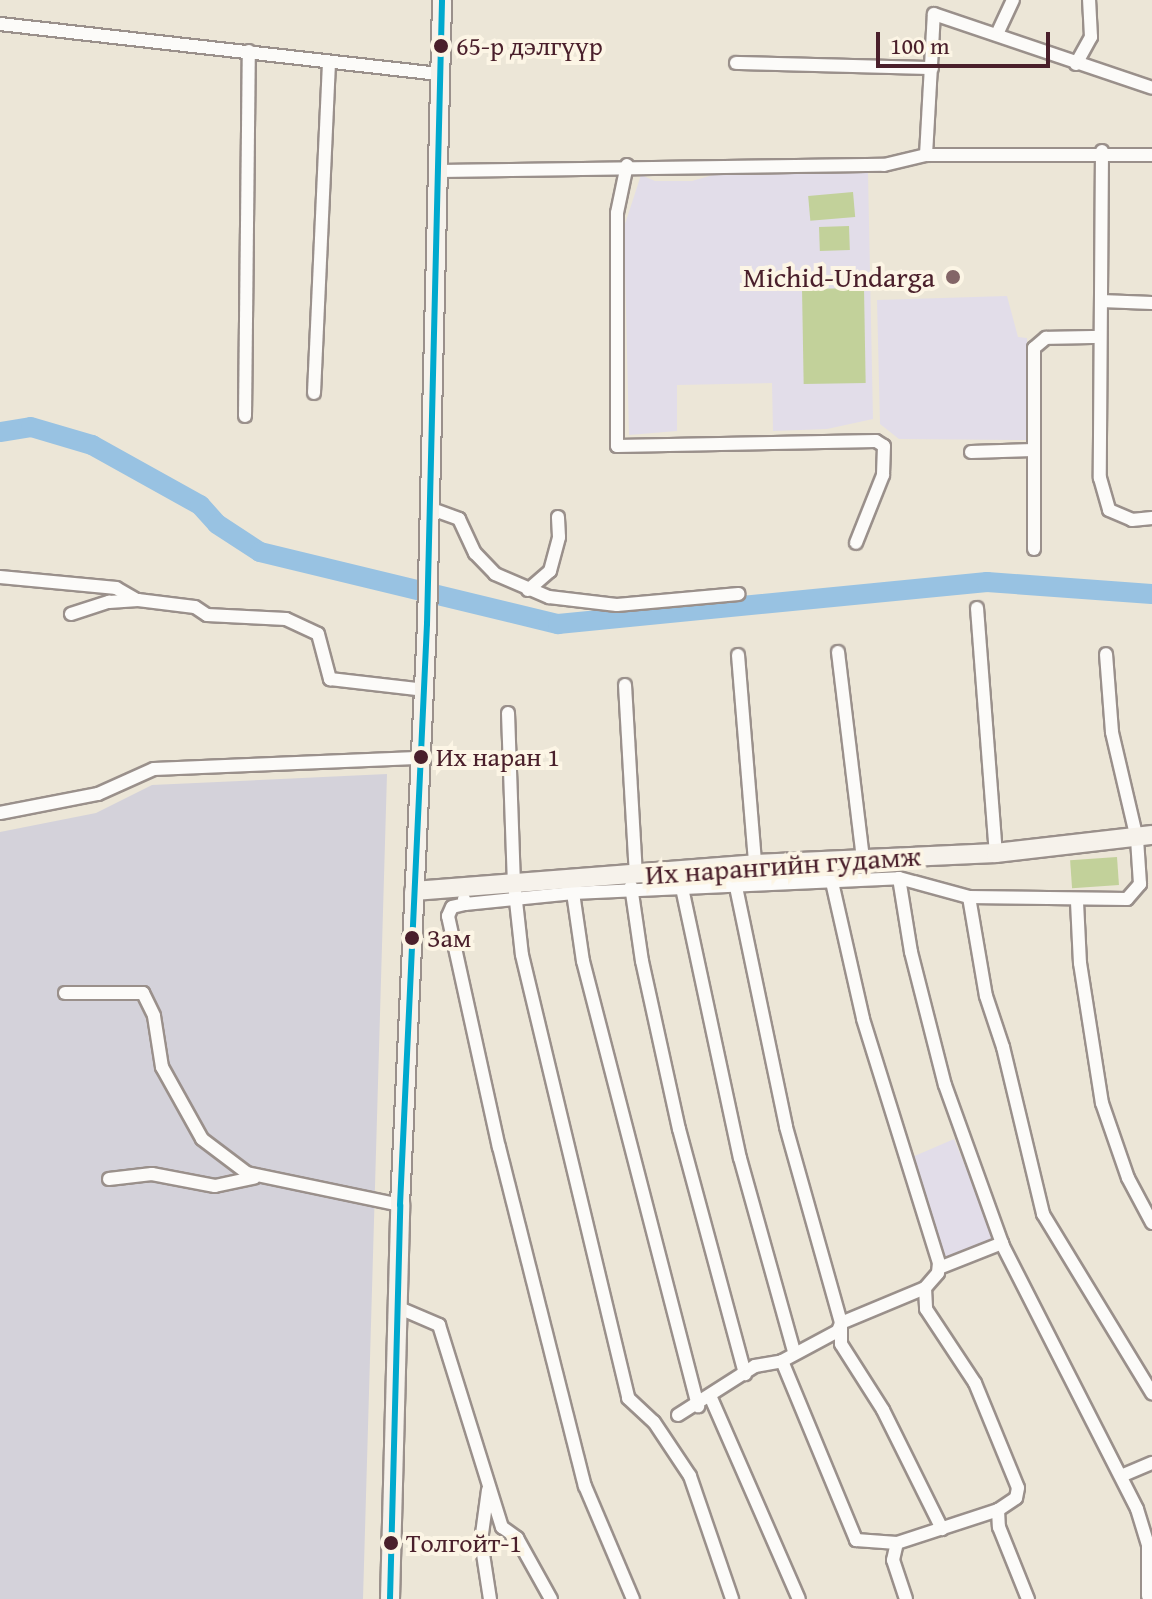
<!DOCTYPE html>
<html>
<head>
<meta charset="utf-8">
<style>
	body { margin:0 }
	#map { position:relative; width:1152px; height:1599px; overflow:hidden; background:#ece6d7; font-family:"Gentium Book Plus",serif }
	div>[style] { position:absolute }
	.built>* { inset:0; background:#e2dde9 }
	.industrial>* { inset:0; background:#d4d2da }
	.green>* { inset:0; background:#c2d19a; transform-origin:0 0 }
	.river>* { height:20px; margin:-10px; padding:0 10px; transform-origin:10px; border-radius:10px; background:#98c2e2 }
	.roads { filter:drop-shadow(2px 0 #9a908b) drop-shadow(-2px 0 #9a908b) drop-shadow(0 2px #9a908b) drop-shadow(0 -2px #9a908b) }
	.street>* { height:12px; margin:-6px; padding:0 6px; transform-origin:6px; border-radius:6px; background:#fcfbf9 }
	.secondary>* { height:18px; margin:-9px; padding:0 9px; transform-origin:9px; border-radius:9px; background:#f6f2eb }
	.bus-1>* { height:6px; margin:-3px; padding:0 3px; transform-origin:3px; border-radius:3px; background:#00a9ce }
	.dots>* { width:22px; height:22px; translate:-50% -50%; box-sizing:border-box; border:4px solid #fcf5e5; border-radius:50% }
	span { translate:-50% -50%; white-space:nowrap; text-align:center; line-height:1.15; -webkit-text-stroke:8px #fcf5e5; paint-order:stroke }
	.bus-label { font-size:26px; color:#4a1f2b }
	.left { translate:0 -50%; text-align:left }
	.poi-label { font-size:28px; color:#4a1f2b }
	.right { translate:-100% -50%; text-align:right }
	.street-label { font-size:28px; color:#4a1f2b }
	.scale { position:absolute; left:876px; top:32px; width:174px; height:36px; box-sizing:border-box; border:4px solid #4a1f2b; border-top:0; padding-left:10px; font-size:24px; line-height:28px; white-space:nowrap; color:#4a1f2b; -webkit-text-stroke:6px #fcf5e5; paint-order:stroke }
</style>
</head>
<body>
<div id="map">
	<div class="built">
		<i style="clip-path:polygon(868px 173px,873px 419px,827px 429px,773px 431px,772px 383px,677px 385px,677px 431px,629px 435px,624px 227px,641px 175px,655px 181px,692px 181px,713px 175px)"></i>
		<i style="clip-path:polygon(1007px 296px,1018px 337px,1027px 338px,1028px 440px,899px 439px,880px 424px,877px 300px)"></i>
		<i style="clip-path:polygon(954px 1139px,995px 1238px,945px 1262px,910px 1158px)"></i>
	</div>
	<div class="industrial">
		<i style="clip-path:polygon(387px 774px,363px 1599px,0 1599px,0 832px,96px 813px,152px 785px)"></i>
	</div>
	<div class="green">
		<i style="left:853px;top:192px;width:25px;height:45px;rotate:85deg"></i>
		<i style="left:849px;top:226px;width:24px;height:30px;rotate:88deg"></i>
		<i style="left:864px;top:288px;width:95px;height:62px;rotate:89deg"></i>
		<i style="left:1117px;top:857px;width:28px;height:47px;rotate:86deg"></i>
	</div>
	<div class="river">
		<i style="left:0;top:432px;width:31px;rotate:-9deg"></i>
		<i style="left:31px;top:427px;width:64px;rotate:16.4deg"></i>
		<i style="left:92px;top:445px;width:124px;rotate:29.1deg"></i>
		<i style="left:200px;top:505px;width:25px;rotate:48deg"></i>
		<i style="left:217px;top:524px;width:51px;rotate:33.1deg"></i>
		<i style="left:260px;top:552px;width:307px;rotate:13.6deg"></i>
		<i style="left:558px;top:624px;width:431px;rotate:-5.6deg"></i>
		<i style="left:987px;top:582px;width:165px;rotate:4.2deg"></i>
	</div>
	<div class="roads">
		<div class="street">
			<i style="left:0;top:24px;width:444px;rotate:6.5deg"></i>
			<i style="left:998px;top:32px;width:35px;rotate:-65deg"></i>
			<i style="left:736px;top:63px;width:196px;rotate:1.5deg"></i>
			<i style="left:1076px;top:64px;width:31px;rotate:-61deg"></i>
			<i style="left:1091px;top:37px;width:37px;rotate:-93deg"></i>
			<i style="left:1102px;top:151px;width:327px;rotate:90.4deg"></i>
			<i style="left:1100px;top:478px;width:33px;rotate:74deg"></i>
			<i style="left:1109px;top:510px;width:25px;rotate:23deg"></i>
			<i style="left:1132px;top:520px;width:20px;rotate:-6deg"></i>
			<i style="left:926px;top:155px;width:141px;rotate:-86.8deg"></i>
			<i style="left:934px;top:14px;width:230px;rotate:18.7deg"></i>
			<i style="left:627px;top:165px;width:49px;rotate:101.8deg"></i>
			<i style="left:617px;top:213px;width:233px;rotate:90deg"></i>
			<i style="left:617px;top:446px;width:259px;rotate:-1.1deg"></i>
			<i style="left:876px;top:441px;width:9px;rotate:32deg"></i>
			<i style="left:884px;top:446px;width:29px;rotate:92deg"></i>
			<i style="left:883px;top:475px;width:73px;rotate:111.7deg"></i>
			<i style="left:440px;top:171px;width:444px;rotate:-0.8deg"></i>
			<i style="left:884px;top:165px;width:43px;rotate:-13.4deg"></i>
			<i style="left:926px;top:155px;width:226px"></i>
			<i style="left:1101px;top:301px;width:51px;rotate:2.2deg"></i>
			<i style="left:314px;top:393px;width:331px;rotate:-87.4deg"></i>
			<i style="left:245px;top:416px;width:365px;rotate:-89.4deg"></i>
			<i style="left:971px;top:452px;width:62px;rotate:-1.8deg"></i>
			<i style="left:429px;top:508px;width:32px;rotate:20deg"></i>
			<i style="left:459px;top:519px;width:38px;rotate:65deg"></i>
			<i style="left:475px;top:553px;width:29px;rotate:46deg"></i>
			<i style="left:495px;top:574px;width:59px;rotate:23.1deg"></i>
			<i style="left:549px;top:597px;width:68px;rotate:6.7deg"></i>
			<i style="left:617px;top:605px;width:122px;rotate:-5.2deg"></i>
			<i style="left:1034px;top:549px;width:201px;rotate:-90deg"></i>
			<i style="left:1034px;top:348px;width:16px;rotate:-40deg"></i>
			<i style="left:1046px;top:338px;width:53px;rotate:-1.1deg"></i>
			<i style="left:0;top:577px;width:117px;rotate:5.4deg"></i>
			<i style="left:116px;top:588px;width:22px;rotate:30deg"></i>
			<i style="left:528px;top:590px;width:29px;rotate:-41deg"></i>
			<i style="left:550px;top:571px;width:35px;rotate:-75deg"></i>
			<i style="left:559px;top:537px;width:20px;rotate:-93deg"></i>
			<i style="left:977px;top:608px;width:246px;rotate:85.6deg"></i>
			<i style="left:71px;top:614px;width:40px;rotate:-18deg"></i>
			<i style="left:109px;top:602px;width:29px;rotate:-4deg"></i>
			<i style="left:138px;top:600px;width:57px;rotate:7deg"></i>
			<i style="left:195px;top:607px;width:14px;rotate:34deg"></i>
			<i style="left:207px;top:615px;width:79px;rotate:2.9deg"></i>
			<i style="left:286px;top:619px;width:35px;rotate:25deg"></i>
			<i style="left:318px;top:634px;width:47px;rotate:75.1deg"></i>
			<i style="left:330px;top:679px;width:96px;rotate:6.6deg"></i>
			<i style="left:838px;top:652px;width:208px;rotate:83.1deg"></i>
			<i style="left:738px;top:655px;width:210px;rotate:85.3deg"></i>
			<i style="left:625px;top:685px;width:189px;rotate:86.7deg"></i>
			<i style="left:508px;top:713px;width:170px;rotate:88deg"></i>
			<i style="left:514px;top:883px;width:72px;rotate:83.7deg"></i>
			<i style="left:522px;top:955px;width:456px;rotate:76.5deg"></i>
			<i style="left:628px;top:1398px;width:35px;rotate:43deg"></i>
			<i style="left:654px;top:1422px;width:65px;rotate:56.3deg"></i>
			<i style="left:690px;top:1476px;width:130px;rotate:71.1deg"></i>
			<i style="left:0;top:813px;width:100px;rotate:-11deg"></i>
			<i style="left:98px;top:794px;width:61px;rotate:-24.1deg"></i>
			<i style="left:154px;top:769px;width:268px;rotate:-2.4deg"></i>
			<i style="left:899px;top:878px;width:75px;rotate:80.8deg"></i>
			<i style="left:911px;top:952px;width:137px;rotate:75.7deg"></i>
			<i style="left:945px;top:1085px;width:171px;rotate:70.2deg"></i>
			<i style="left:1003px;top:1246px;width:295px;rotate:63deg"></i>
			<i style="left:1137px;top:1509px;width:38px;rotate:73deg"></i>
			<i style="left:1148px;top:1545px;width:51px;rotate:90deg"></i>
			<i style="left:832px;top:882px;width:140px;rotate:77.2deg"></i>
			<i style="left:863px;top:1019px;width:256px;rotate:72.7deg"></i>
			<i style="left:939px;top:1263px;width:10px;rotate:96deg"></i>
			<i style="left:938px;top:1273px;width:20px;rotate:131deg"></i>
			<i style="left:925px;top:1288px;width:21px;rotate:87deg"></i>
			<i style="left:926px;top:1309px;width:89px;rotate:56.5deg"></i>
			<i style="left:975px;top:1383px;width:113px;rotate:67.7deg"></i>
			<i style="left:1018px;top:1488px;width:10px;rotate:101deg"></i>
			<i style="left:1016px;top:1498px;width:22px;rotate:146deg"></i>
			<i style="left:998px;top:1510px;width:17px;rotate:87deg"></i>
			<i style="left:999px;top:1527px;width:78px;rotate:68.1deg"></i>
			<i style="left:572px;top:886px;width:76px;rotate:81.7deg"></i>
			<i style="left:583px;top:961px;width:460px;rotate:75.5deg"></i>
			<i style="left:631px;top:886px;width:76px;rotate:81.7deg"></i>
			<i style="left:642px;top:961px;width:172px;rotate:77.6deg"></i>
			<i style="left:679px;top:1129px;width:254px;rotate:74.9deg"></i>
			<i style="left:736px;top:887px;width:245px;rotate:78.2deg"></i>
			<i style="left:786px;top:1127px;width:204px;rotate:74.3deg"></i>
			<i style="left:841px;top:1323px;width:21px;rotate:90deg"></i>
			<i style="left:841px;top:1344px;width:78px;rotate:57.5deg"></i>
			<i style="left:883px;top:1410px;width:133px;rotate:63.6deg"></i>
			<i style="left:682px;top:888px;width:276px;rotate:77.9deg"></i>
			<i style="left:740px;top:1158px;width:201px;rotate:74.4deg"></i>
			<i style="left:969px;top:897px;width:100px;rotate:80.3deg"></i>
			<i style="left:986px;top:996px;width:54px;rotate:71.6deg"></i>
			<i style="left:1003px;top:1047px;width:172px;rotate:76.5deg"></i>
			<i style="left:1043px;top:1214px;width:210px;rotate:58.7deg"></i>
			<i style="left:464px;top:899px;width:5px;rotate:79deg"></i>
			<i style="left:465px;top:904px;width:13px;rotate:167deg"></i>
			<i style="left:452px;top:907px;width:10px;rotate:114deg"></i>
			<i style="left:448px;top:916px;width:237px;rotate:77.6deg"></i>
			<i style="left:499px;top:1147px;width:350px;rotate:75.8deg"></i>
			<i style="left:585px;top:1486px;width:123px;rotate:67deg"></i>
			<i style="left:1077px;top:902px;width:61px;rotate:87.2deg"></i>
			<i style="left:1080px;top:963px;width:142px;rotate:81.1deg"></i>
			<i style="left:1102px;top:1103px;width:79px;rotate:70.9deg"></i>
			<i style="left:1128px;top:1178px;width:51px;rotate:61.9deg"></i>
			<i style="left:465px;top:904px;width:109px;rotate:-5.8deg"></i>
			<i style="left:573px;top:893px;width:326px;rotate:-2.6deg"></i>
			<i style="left:899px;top:878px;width:73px;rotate:15.2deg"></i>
			<i style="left:969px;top:897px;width:158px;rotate:0.7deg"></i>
			<i style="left:1127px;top:899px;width:20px;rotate:-49deg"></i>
			<i style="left:1140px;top:884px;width:45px;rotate:-93.8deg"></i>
			<i style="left:1137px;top:839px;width:110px;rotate:-103.2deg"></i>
			<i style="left:1112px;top:732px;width:78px;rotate:-94.4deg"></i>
			<i style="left:65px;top:993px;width:78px"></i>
			<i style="left:143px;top:993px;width:25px;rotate:64deg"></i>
			<i style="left:154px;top:1016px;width:52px;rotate:81.1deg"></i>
			<i style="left:162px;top:1067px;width:82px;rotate:60.9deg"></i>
			<i style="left:202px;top:1139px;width:56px;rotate:37.1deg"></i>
			<i style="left:247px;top:1173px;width:156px;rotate:11.8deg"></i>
			<i style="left:109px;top:1179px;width:43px;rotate:-6.6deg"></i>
			<i style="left:152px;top:1174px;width:64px;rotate:10.8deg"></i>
			<i style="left:215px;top:1186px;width:40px;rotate:-12deg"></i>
			<i style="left:939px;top:1268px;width:68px;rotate:-21.6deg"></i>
			<i style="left:397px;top:1307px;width:46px;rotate:23.2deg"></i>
			<i style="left:439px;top:1325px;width:212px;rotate:72.7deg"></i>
			<i style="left:502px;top:1527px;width:19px;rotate:36deg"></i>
			<i style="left:517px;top:1538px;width:70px;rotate:60.9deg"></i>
			<i style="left:782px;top:1361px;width:194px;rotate:67.5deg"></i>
			<i style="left:856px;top:1540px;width:41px;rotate:4.2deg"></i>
			<i style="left:711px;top:1398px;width:219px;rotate:66.4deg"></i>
			<i style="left:678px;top:1415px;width:91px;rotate:-32.5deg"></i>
			<i style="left:755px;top:1366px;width:27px;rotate:-10deg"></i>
			<i style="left:782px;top:1361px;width:64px;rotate:-28.2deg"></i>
			<i style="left:838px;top:1331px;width:9px;rotate:-69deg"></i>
			<i style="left:841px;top:1323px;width:91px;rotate:-22.6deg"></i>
			<i style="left:1121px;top:1476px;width:34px;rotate:-23deg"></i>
			<i style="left:488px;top:1490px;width:51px;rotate:97.8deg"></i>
			<i style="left:481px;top:1541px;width:59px;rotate:81.2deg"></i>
			<i style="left:906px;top:1599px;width:41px;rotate:-108.4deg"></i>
			<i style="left:893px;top:1560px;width:17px;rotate:-77deg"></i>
			<i style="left:897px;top:1543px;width:106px;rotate:-18.1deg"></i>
		</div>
		<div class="secondary">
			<i style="left:414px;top:891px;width:342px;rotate:-4.5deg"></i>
			<i style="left:755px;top:864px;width:241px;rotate:-2.6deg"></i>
			<i style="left:996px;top:853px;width:157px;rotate:-6.6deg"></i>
			<i style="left:390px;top:1599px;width:394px;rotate:-88.5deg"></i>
			<i style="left:400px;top:1205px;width:582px;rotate:-87.34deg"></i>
			<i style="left:427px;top:624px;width:624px;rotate:-88.62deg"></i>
		</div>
	</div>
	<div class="bus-1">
		<i style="left:390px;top:1599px;width:394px;rotate:-88.5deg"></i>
		<i style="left:400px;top:1205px;width:582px;rotate:-87.34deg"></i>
		<i style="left:427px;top:624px;width:624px;rotate:-88.62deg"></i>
	</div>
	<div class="dots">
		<i style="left:441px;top:46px;background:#4a1f2b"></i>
		<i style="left:953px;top:277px;background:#836567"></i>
		<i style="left:421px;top:757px;background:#4a1f2b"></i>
		<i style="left:412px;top:938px;background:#4a1f2b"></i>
		<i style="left:391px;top:1543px;background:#4a1f2b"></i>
	</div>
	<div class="bus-label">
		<span class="left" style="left:456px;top:46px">65-р дэлгүүр</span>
		<span class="left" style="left:436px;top:757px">Их наран 1</span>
		<span class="left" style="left:427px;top:938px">Зам</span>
		<span class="left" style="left:406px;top:1543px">Толгойт-1</span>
	</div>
	<div class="poi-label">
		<span class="right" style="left:935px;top:277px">Michid-Undarga</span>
	</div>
	<div class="street-label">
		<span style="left:783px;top:865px;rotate:-4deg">Их нарангийн гудамж</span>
	</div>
	<div class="scale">100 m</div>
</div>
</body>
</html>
